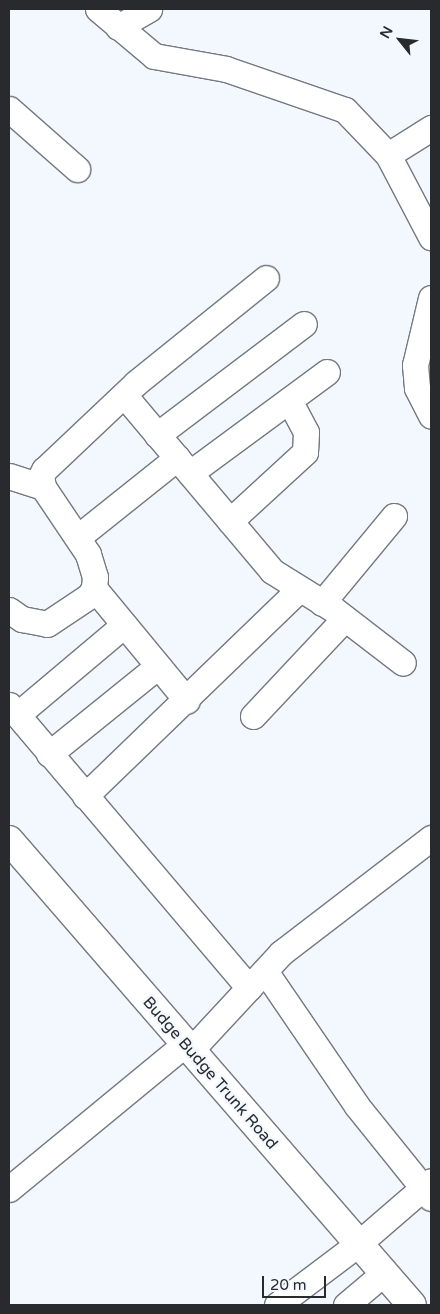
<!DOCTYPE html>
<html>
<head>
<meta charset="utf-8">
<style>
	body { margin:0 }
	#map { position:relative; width:440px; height:1314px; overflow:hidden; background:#f3f8fe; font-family:"Varela Round",sans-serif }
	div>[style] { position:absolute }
	.roads { filter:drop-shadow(1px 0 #747980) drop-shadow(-1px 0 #747980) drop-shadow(0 1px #747980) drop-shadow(0 -1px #747980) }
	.street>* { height:25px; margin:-12.5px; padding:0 12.5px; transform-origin:12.5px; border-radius:12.5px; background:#fff }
	.secondary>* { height:28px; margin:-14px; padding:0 14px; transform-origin:14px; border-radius:14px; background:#fff }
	span { translate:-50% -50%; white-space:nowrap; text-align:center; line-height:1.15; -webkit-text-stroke:5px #f3f8fe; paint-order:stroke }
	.street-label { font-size:16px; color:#282a2d }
	.frame { position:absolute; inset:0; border:10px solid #282a2d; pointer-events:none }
	.north { position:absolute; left:375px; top:15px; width:50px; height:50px; -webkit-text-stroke:4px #f3f8fe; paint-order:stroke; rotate:299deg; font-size:14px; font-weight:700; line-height:20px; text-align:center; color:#282a2d }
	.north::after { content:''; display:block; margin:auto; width:18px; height:22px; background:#282a2d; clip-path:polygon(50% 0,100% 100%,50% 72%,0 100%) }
	.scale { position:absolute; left:262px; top:1276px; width:64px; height:22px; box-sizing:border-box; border:2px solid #282a2d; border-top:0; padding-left:6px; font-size:15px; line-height:18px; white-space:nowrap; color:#282a2d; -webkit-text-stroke:4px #f3f8fe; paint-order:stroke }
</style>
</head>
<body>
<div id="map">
	<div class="roads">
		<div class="street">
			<i style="left:98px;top:9px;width:73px;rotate:40deg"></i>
			<i style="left:154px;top:56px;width:73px;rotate:10.2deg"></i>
			<i style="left:226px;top:69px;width:126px;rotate:19deg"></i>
			<i style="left:345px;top:110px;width:62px;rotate:46.3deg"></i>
			<i style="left:388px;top:155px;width:93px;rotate:62.3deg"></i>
			<i style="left:118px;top:27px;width:36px;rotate:-30deg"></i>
			<i style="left:9px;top:109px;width:91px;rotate:41.4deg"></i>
			<i style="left:388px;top:155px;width:51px;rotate:-32.1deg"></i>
			<i style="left:431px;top:298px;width:69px;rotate:103.4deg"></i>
			<i style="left:415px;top:365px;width:23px;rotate:85deg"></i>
			<i style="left:417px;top:388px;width:31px;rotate:63deg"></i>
			<i style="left:124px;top:395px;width:230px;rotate:49.9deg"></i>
			<i style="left:272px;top:571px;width:72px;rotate:31.9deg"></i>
			<i style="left:333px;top:609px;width:88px;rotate:37.6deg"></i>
			<i style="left:157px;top:435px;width:184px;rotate:-37.1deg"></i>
			<i style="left:190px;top:473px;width:170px;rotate:-36.4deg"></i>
			<i style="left:9px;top:476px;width:36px;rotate:18deg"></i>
			<i style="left:230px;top:521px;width:102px;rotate:-42.6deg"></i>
			<i style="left:305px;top:452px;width:20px;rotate:-87deg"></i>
			<i style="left:306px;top:432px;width:36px;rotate:-118deg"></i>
			<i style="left:78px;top:537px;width:127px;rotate:-38.6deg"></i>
			<i style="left:94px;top:588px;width:146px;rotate:50.5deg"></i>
			<i style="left:322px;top:603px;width:113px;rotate:-50.4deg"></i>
			<i style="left:9px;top:610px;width:16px;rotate:35deg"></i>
			<i style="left:22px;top:619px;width:25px;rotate:11deg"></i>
			<i style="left:47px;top:624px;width:50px;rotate:-33.7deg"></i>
			<i style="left:89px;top:596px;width:9px;rotate:-58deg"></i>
			<i style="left:94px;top:588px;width:11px;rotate:-85deg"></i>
			<i style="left:95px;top:577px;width:24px;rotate:-107deg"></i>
			<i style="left:88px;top:554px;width:81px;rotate:-123.9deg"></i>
			<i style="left:43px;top:487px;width:11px;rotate:-100deg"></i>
			<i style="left:41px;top:476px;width:7px;rotate:-63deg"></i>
			<i style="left:44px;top:470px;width:127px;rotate:-43.4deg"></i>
			<i style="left:136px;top:383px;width:167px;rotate:-38.9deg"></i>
			<i style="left:9px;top:705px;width:371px;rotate:49.7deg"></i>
			<i style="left:17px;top:715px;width:140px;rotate:-40.1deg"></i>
			<i style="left:253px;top:716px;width:134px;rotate:-46.8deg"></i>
			<i style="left:49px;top:754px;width:140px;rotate:-38.9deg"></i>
			<i style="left:85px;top:796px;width:298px;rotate:-44deg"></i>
			<i style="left:265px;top:971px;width:163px;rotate:55.7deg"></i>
			<i style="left:357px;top:1106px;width:118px;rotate:51.2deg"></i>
			<i style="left:191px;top:1050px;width:132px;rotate:-47.1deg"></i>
			<i style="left:281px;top:953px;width:189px;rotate:-37.5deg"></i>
			<i style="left:9px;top:1189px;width:228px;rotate:-39.5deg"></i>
			<i style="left:277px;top:1305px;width:101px;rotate:-37deg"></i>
			<i style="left:358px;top:1244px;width:96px;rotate:-40.8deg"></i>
			<i style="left:346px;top:1305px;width:50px;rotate:-40.1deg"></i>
		</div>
		<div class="secondary">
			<i style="left:9px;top:840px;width:615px;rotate:49.09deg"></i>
		</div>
	</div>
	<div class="street-label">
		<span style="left:210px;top:1073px;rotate:49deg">Budge Budge Trunk Road</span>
	</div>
	<div class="frame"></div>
	<div class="north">N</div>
	<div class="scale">20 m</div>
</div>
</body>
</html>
